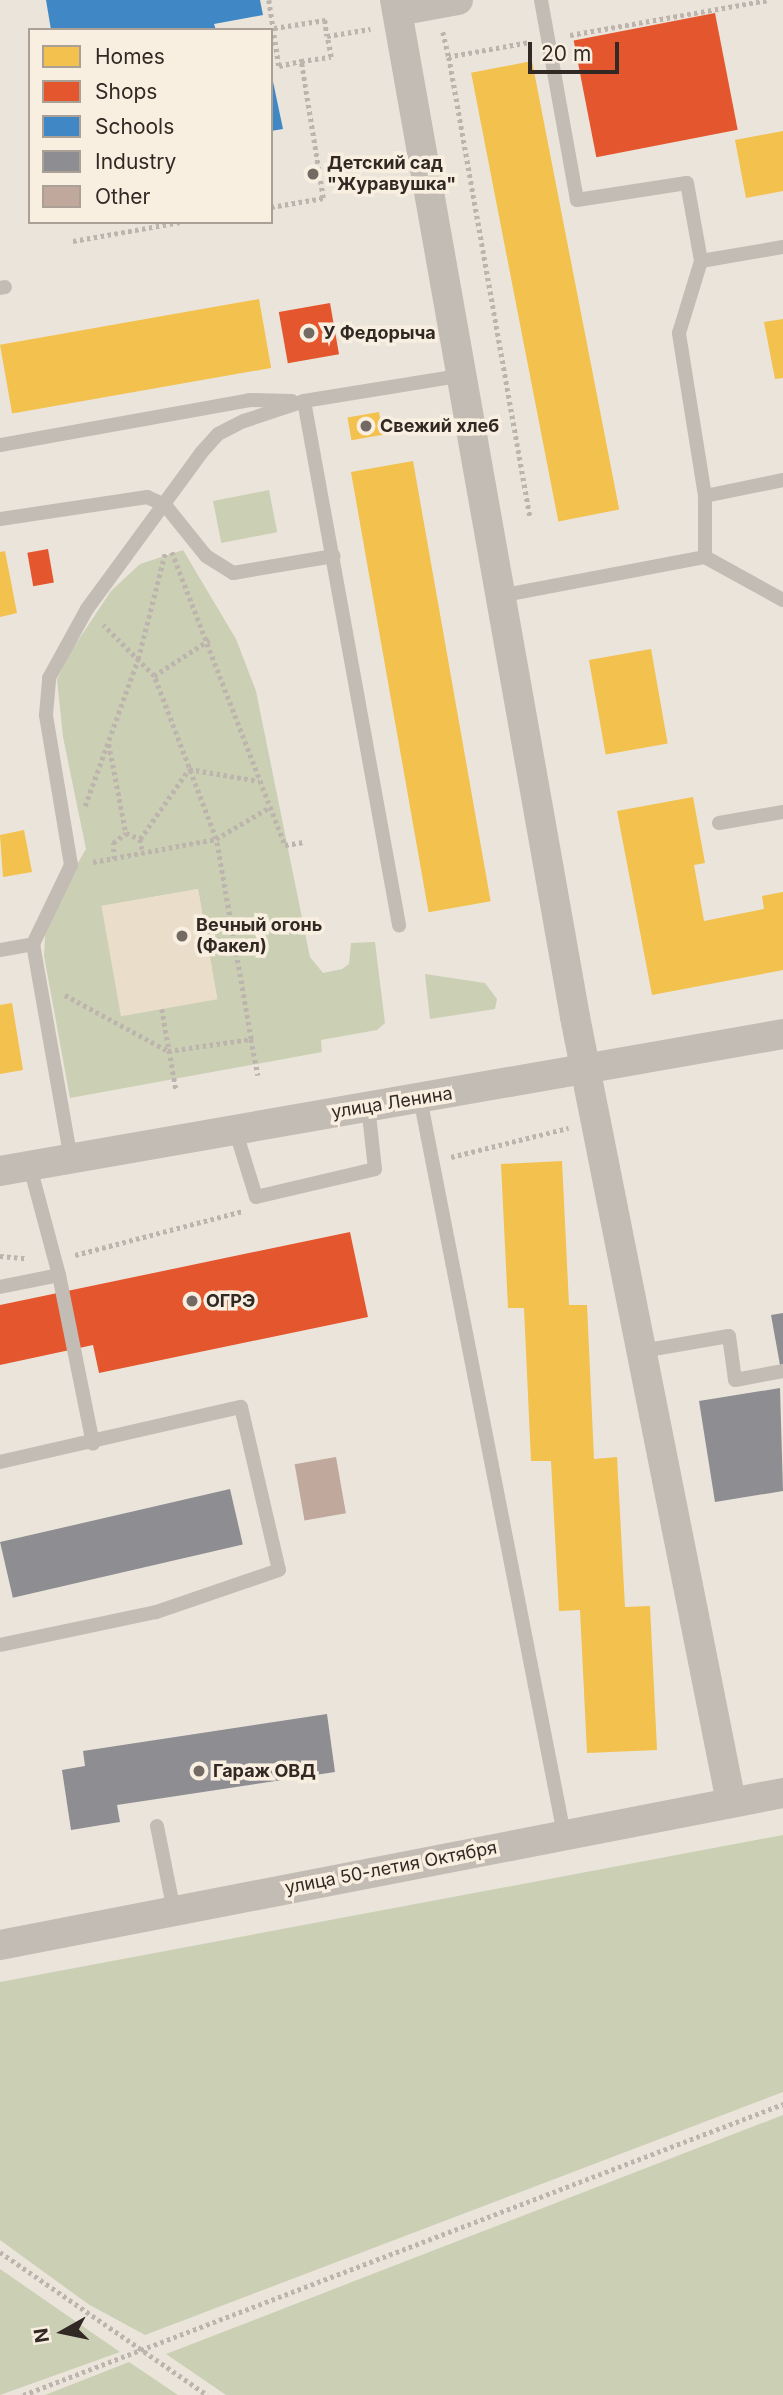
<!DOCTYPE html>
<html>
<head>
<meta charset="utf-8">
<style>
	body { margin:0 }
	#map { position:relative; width:783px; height:2395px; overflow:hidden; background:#ebe4db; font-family:Inter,sans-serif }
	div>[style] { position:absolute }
	.green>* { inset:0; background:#cbd0b4; transform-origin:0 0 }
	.plaza>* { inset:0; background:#eaddc9; transform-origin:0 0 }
	.homes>* { inset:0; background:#f2c14e; transform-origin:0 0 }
	.shops>* { inset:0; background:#e4572e; transform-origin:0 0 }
	.schools>* { inset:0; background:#3f88c5 }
	.industry>* { inset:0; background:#8d8d92; transform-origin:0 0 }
	.building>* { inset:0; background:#c0a89c; transform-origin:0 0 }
	.path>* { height:4.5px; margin-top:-2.25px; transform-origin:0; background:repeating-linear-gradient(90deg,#bcb4ad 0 3.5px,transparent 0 7px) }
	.lane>* { height:14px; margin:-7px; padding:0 7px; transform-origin:7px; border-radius:7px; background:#c3bcb5 }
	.street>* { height:30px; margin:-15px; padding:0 15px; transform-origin:15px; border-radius:15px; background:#c3bcb5 }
	.dots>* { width:19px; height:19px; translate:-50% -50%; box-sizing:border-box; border:4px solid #f9efe1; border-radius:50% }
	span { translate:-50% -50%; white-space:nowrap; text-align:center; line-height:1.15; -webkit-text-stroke:7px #f9efe1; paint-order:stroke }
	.poi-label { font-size:18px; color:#332924; font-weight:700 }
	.left { translate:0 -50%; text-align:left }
	.street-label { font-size:18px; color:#332924 }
	.legend { position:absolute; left:28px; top:28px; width:245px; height:196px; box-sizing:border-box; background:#f9efe1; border:2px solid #aaa095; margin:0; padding:9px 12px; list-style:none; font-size:21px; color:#332924 }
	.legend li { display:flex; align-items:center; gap:14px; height:35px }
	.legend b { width:35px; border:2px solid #aaa095 }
	.north { position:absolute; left:28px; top:2297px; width:70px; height:70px; -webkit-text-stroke:5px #f9efe1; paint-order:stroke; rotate:261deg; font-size:19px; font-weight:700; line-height:28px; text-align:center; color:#332924 }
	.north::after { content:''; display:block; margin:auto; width:24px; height:32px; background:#332924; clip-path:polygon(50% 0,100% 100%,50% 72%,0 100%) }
	.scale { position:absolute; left:528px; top:42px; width:91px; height:32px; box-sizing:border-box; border:4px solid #332924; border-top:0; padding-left:9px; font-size:21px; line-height:24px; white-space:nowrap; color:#332924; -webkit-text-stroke:5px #f9efe1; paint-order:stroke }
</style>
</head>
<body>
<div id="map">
	<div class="green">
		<i style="left:269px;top:490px;width:43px;height:57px;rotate:79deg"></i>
		<i style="clip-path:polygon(evenodd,183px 550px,236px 639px,256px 691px,310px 957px,323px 973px,342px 969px,349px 964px,351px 943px,375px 942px,385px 1023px,377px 1030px,321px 1040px,322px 1052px,70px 1098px,44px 956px,46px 918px,86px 849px,63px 737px,57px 680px,67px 657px,111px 591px,140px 564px,183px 550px,198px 889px,217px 999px,101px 906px,198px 889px)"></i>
		<i style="clip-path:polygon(425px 974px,485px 983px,497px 999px,495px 1009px,430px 1019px)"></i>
		<i style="clip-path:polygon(783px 1835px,783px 2092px,145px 2335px,88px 2304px,0 2240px,0 1982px)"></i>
		<i style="clip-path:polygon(783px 2115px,783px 2395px,226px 2395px,166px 2354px)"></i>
		<i style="clip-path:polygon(0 2269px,120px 2352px,0 2395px)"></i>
		<i style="clip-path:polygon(129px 2362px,178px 2395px,45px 2395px)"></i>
	</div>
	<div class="plaza">
		<i style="left:198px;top:889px;width:112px;height:98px;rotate:80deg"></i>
	</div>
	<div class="homes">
		<i style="left:532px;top:61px;width:457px;height:62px;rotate:79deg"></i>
		<i style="clip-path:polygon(783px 131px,783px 191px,746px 198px,735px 140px)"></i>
		<i style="left:259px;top:299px;width:70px;height:263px;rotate:80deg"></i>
		<i style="clip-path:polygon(783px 319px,783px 378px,775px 379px,764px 322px)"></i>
		<i style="left:379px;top:412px;width:23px;height:32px;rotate:80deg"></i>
		<i style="left:413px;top:461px;width:447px;height:63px;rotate:80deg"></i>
		<i style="clip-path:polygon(5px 551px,17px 613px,0 617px,0 552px)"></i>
		<i style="left:651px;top:649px;width:96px;height:63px;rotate:80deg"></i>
		<i style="clip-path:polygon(693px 797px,705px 863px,694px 865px,704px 921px,764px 909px,762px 896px,783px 892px,783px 970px,652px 995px,617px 811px)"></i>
		<i style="clip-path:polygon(24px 830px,32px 872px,3px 877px,0 835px)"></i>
		<i style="clip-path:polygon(12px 1003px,23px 1070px,0 1074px,0 1005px)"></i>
		<i style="clip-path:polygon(562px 1161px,569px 1305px,587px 1305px,594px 1459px,617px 1457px,625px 1607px,650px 1606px,657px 1750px,587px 1753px,580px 1610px,559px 1611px,551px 1461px,531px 1461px,524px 1308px,508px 1308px,501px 1164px)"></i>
	</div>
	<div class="shops">
		<i style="left:715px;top:13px;width:119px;height:144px;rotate:79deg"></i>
		<i style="left:330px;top:303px;width:52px;height:52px;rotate:80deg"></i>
		<i style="left:48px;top:549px;width:34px;height:21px;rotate:80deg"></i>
		<i style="clip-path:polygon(350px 1232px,368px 1317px,99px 1373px,93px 1345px,0 1365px,0 1305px)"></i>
	</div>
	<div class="schools">
		<i style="clip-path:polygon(46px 0,260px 0,263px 15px,214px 24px,216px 30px,51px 30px)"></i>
		<i style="clip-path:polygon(271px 72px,283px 129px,271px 131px)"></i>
	</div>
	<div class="industry">
		<i style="clip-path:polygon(783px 1313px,783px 1365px,780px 1365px,771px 1315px)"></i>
		<i style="clip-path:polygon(780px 1388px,783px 1491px,715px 1502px,699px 1401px)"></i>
		<i style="left:230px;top:1489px;width:57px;height:236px;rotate:77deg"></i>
		<i style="clip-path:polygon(327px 1714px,335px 1772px,117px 1805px,120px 1822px,71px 1830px,62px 1770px,85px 1766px,83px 1751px)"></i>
	</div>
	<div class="building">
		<i style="left:336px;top:1457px;width:57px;height:42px;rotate:80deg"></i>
	</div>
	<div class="path">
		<i style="left:269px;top:0;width:67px;rotate:81.4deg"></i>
		<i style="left:279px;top:66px;width:23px;rotate:-13deg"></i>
		<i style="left:274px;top:28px;width:52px;rotate:-8.9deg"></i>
		<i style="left:325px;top:20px;width:16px;rotate:83deg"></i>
		<i style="left:443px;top:32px;width:26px;rotate:77deg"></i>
		<i style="left:570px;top:35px;width:202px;rotate:-10deg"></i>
		<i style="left:527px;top:43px;width:79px;rotate:169.8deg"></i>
		<i style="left:449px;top:57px;width:467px;rotate:80deg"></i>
		<i style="left:271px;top:207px;width:53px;rotate:-9.8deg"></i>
		<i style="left:323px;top:198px;width:139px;rotate:-99.1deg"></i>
		<i style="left:301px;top:61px;width:30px;rotate:-8deg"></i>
		<i style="left:331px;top:57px;width:21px;rotate:-101deg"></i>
		<i style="left:327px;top:36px;width:44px;rotate:-9.2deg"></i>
		<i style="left:73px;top:241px;width:110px;rotate:-10deg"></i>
		<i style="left:172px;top:552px;width:314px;rotate:68.9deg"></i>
		<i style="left:285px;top:845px;width:19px;rotate:-9deg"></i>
		<i style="left:154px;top:676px;width:66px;rotate:-33.2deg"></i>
		<i style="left:109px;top:744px;width:91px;rotate:79.2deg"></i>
		<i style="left:85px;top:806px;width:156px;rotate:-70.2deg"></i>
		<i style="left:138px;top:659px;width:109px;rotate:-75.7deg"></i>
		<i style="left:140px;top:839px;width:85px;rotate:-55deg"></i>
		<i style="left:189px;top:769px;width:71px;rotate:9.7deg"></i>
		<i style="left:114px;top:859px;width:16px;rotate:-94deg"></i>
		<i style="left:113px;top:843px;width:16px;rotate:-38deg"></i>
		<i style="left:126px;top:833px;width:15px;rotate:23deg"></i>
		<i style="left:140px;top:839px;width:14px;rotate:78deg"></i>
		<i style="left:93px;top:862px;width:125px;rotate:-10.6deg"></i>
		<i style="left:216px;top:839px;width:174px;rotate:-110.8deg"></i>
		<i style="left:154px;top:676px;width:72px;rotate:-135deg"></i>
		<i style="left:65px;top:995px;width:117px;rotate:28.5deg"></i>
		<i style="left:168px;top:1051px;width:84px;rotate:-8.2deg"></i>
		<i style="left:251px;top:1039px;width:203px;rotate:-99.9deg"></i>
		<i style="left:216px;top:839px;width:63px;rotate:-30.7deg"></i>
		<i style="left:162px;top:1009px;width:81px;rotate:80.1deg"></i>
		<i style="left:251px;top:1039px;width:37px;rotate:79deg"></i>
		<i style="left:451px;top:1157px;width:121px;rotate:-13.9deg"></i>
		<i style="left:75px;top:1255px;width:174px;rotate:-14.7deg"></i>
		<i style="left:0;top:1256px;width:25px;rotate:5deg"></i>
		<i style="left:0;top:2252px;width:252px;rotate:34.6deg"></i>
		<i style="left:23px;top:2395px;width:814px;rotate:-20.95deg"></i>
	</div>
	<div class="lane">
		<i style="left:541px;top:0;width:203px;rotate:79.8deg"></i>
		<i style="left:577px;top:200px;width:111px;rotate:-8.8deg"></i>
		<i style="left:687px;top:183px;width:79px;rotate:79.8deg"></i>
		<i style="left:0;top:288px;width:5px;rotate:-11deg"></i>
		<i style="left:304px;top:401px;width:533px;rotate:79.72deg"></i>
		<i style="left:0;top:445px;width:254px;rotate:-10.2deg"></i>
		<i style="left:250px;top:400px;width:42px;rotate:1.4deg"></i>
		<i style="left:705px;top:496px;width:80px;rotate:-11.6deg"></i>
		<i style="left:0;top:519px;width:149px;rotate:-8.5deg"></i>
		<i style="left:147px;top:497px;width:20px;rotate:24deg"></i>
		<i style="left:165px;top:505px;width:65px;rotate:51.2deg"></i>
		<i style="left:206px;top:556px;width:32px;rotate:32deg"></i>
		<i style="left:233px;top:573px;width:102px;rotate:-9.6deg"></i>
		<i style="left:705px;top:557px;width:61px;rotate:-90deg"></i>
		<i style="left:705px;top:496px;width:165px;rotate:-99.1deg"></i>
		<i style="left:679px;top:333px;width:75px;rotate:-73deg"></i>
		<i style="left:701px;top:261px;width:83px;rotate:-9.7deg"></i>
		<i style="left:500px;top:596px;width:209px;rotate:-10.8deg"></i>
		<i style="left:705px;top:557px;width:89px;rotate:28.9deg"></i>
		<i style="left:719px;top:823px;width:65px;rotate:-9.8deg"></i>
		<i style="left:33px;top:944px;width:88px;rotate:-64.3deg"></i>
		<i style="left:71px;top:865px;width:152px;rotate:-99.5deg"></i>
		<i style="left:46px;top:715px;width:37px;rotate:-85deg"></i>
		<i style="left:49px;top:678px;width:79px;rotate:-61.2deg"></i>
		<i style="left:87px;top:609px;width:193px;rotate:-53.8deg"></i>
		<i style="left:201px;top:453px;width:25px;rotate:-48deg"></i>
		<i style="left:218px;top:434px;width:29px;rotate:-27deg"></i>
		<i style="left:244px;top:421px;width:63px;rotate:-18.4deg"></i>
		<i style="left:304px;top:401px;width:162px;rotate:-9.2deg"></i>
		<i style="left:0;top:950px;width:34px;rotate:-10deg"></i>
		<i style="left:33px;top:944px;width:218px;rotate:80deg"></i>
		<i style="left:420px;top:1098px;width:750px;rotate:78.93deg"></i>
		<i style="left:235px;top:1129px;width:71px;rotate:72.8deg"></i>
		<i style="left:256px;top:1197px;width:122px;rotate:-13.2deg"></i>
		<i style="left:375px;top:1169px;width:63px;rotate:-96.3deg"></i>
		<i style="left:59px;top:1275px;width:172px;rotate:78.6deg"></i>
		<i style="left:0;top:1287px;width:60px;rotate:-11.5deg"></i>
		<i style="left:59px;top:1275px;width:112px;rotate:-105deg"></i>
		<i style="left:642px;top:1351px;width:88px;rotate:-9.8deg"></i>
		<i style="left:729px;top:1336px;width:44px;rotate:82.2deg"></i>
		<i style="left:735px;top:1380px;width:49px;rotate:-10.6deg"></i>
		<i style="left:0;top:1462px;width:247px;rotate:-12.9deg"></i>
		<i style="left:241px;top:1407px;width:167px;rotate:76.9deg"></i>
		<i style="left:279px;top:1570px;width:130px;rotate:161.1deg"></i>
		<i style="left:156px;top:1612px;width:159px;rotate:168.1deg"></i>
		<i style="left:157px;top:1826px;width:87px;rotate:78.7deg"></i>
	</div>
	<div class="street">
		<i style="left:395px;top:0;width:1033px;rotate:79.96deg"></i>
		<i style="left:575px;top:1017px;width:800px;rotate:78.76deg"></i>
		<i style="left:398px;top:11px;width:61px;rotate:-10.4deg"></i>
		<i style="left:0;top:1171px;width:795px;rotate:-9.92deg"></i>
		<i style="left:0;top:1945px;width:798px;rotate:-10.99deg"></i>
	</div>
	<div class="dots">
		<i style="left:313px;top:174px;background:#736a64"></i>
		<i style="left:309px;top:333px;background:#736a64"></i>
		<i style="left:366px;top:426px;background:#736a64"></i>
		<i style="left:182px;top:936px;background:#736a64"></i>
		<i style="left:192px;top:1301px;background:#736a64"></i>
		<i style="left:199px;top:1771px;background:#736a64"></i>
	</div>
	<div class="poi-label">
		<span class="left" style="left:327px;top:174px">Детский сад<br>"Журавушка"</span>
		<span class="left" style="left:323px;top:333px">У Федорыча</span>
		<span class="left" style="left:380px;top:426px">Свежий хлеб</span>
		<span class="left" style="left:196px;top:936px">Вечный огонь<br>(Факел)</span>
		<span class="left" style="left:206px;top:1301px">ОГРЭ</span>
		<span class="left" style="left:213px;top:1771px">Гараж ОВД</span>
	</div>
	<div class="street-label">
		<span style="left:392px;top:1103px;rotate:-9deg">улица Ленина</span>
		<span style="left:391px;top:1868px;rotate:-11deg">улица 50-летия Октября</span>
	</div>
	<ul class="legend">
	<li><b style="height:19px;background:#f2c14e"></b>Homes</li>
	<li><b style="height:19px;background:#e4572e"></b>Shops</li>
	<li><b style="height:19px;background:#3f88c5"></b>Schools</li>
	<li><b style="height:19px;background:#8d8d92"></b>Industry</li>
	<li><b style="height:19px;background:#c0a89c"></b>Other</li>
	</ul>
	<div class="north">N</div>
	<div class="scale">20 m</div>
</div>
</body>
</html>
